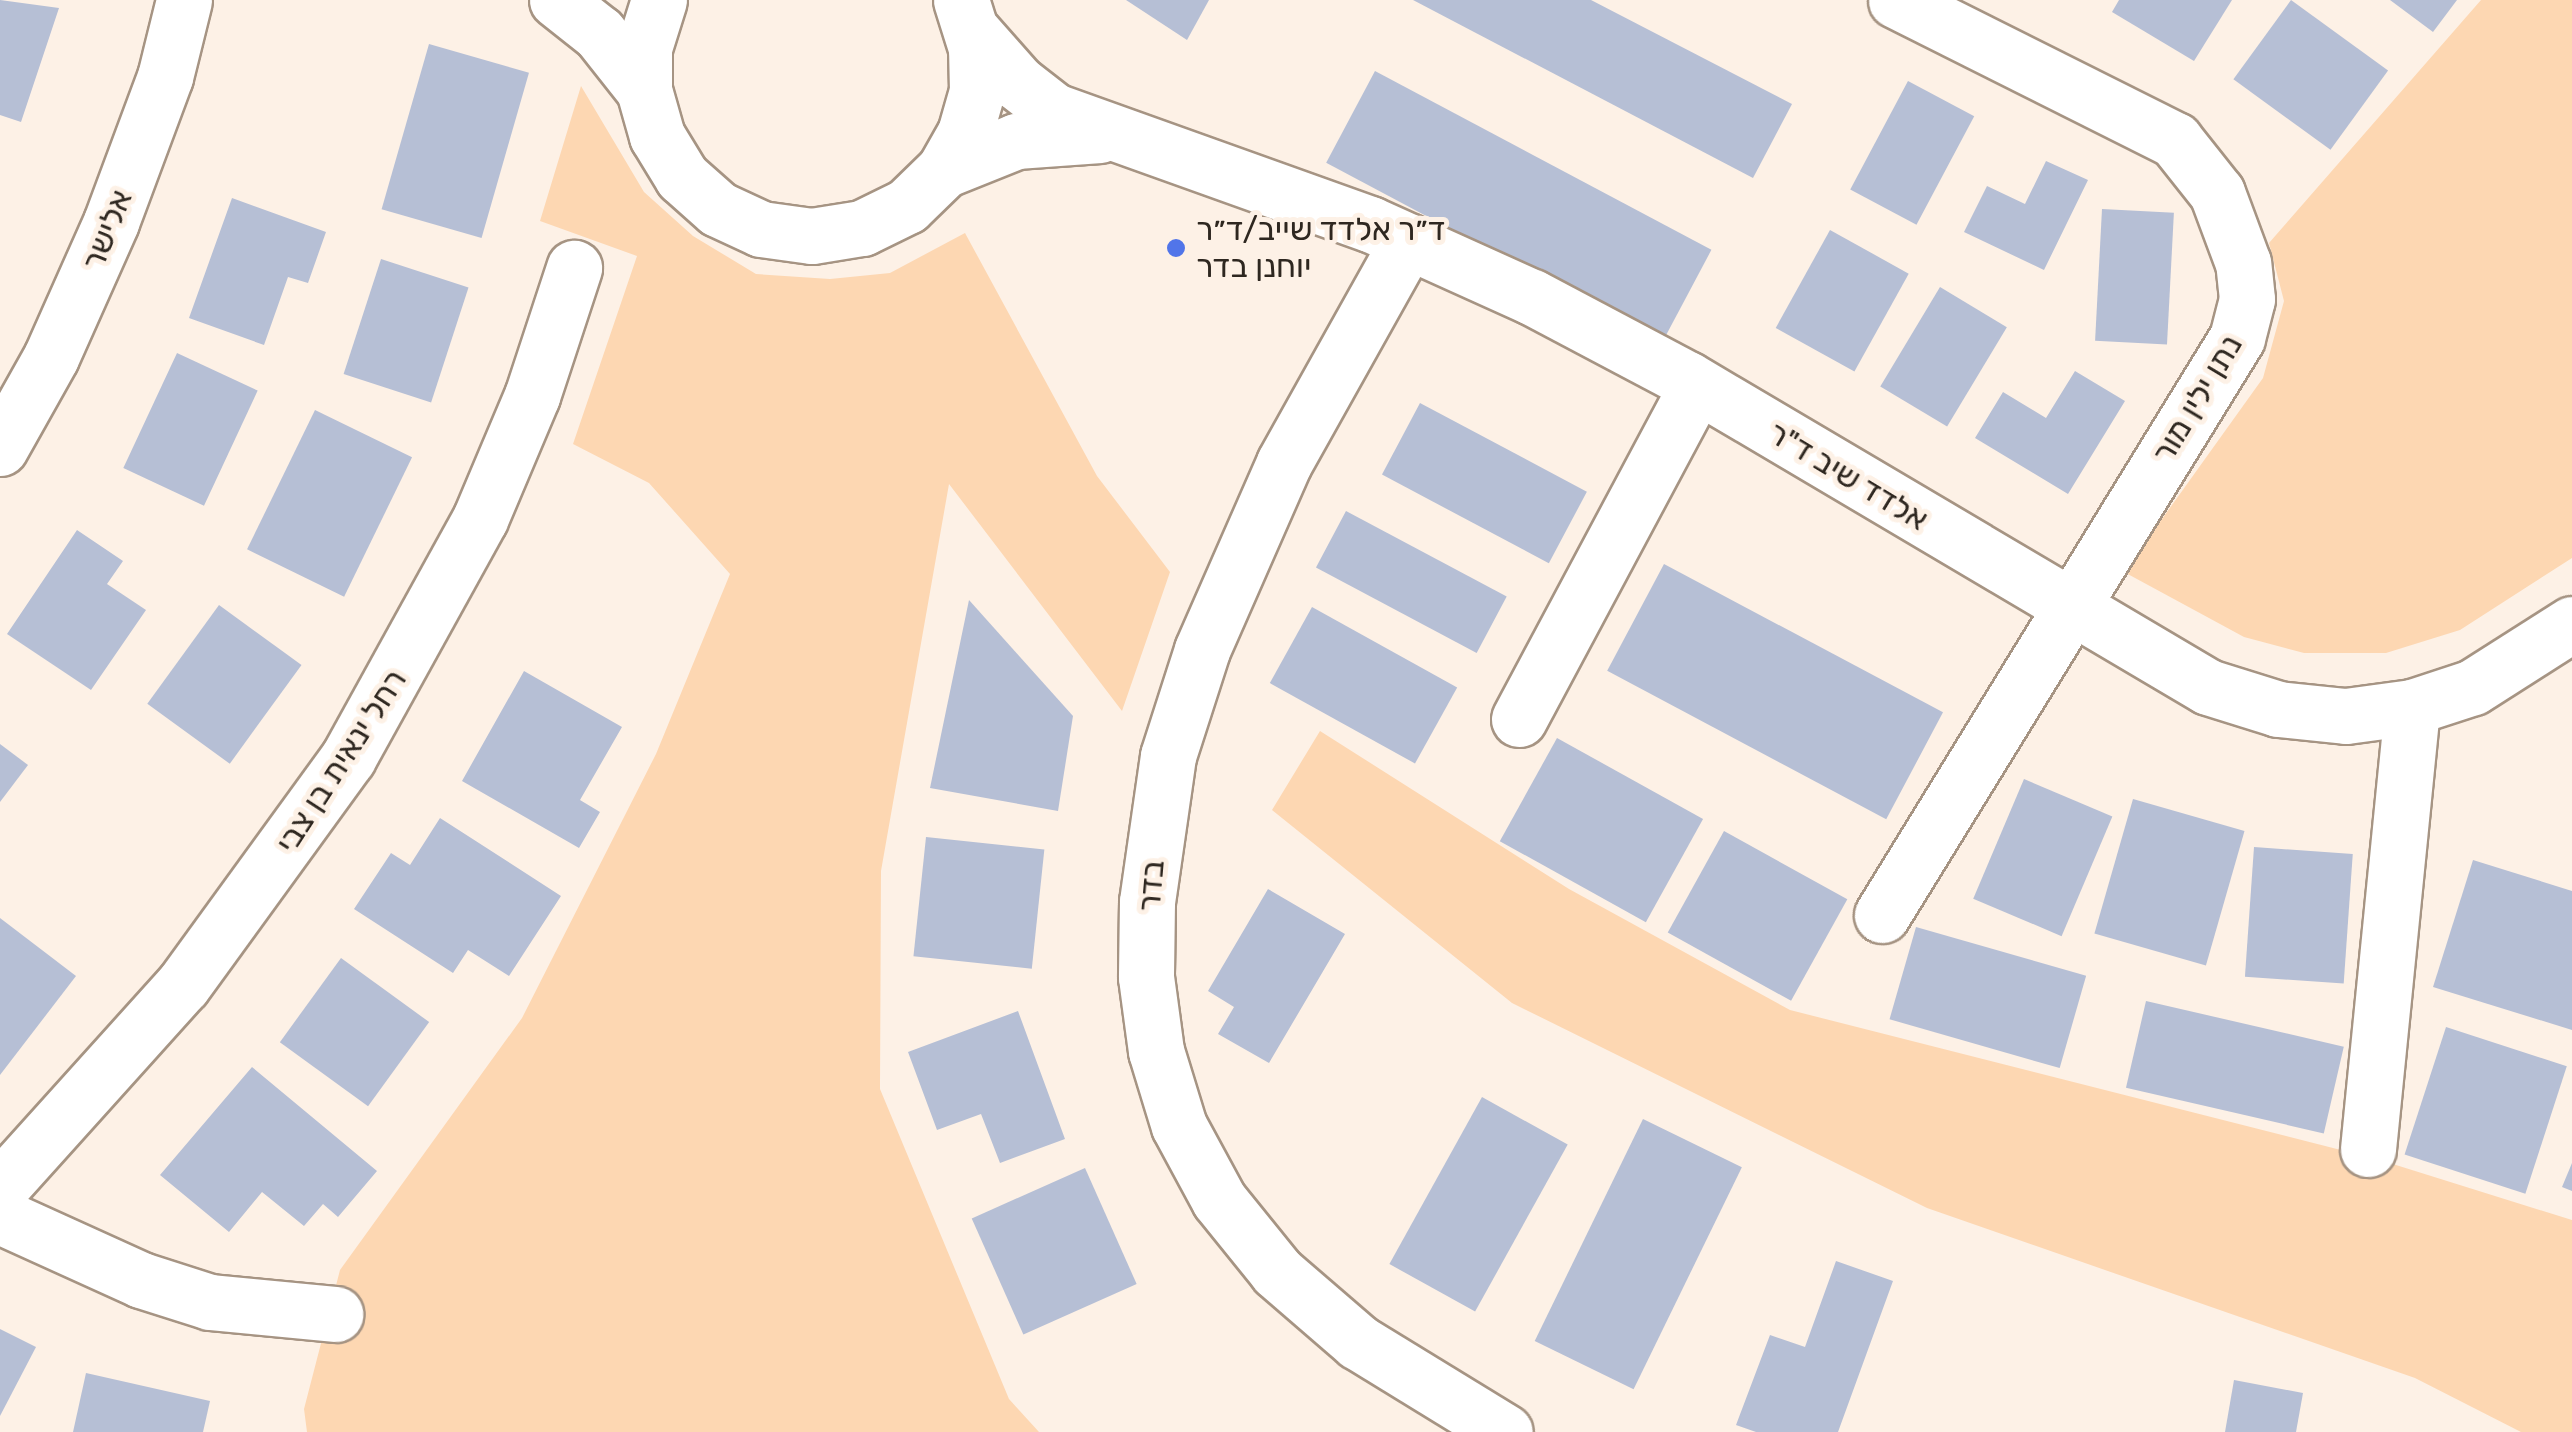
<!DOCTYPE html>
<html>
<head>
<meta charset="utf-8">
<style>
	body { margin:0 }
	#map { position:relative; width:2572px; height:1432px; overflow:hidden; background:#fdf1e6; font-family:Rubik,Heebo,sans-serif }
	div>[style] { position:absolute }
	.green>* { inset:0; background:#fdd7b2 }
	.building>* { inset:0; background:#b6bfd5; transform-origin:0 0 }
	.roads { filter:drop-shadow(2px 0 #a69483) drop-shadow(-2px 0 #a69483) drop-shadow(0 2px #a69483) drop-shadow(0 -2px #a69483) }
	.street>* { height:55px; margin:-27.5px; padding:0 27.5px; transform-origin:27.5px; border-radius:27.5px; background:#fff }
	.secondary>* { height:55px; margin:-27.5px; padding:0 27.5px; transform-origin:27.5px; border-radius:27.5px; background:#fff }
	.dots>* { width:28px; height:28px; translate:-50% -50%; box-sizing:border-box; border:5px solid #fdf1e6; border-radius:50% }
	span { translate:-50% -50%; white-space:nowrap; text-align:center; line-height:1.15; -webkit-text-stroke:10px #fdf1e6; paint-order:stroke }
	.street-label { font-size:32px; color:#2e2720 }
	.poi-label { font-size:32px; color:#2e2720 }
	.left { translate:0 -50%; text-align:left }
</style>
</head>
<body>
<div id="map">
	<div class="green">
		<i style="clip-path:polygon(2481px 0,2572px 0,2572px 558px,2460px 630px,2386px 653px,2304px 653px,2244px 637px,2124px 572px,2263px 378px,2284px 301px,2269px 243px)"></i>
		<i style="clip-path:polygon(581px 86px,644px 192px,693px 236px,756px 274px,830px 279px,890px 273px,965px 233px,1097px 476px,1170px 572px,1122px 711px,949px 484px,881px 871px,880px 1089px,1009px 1399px,1039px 1432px,307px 1432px,304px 1409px,340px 1270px,522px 1018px,656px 754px,730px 574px,649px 483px,573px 444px,637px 256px,540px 221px)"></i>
		<i style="clip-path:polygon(1320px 731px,1569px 889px,1790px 1010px,2380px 1160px,2572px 1220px,2572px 1432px,2521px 1432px,2415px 1378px,1927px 1208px,1512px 1003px,1272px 810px)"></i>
	</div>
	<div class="building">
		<i style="clip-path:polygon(0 0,59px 8px,21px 122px,0 115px)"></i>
		<i style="clip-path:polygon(1126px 0,1209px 0,1187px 40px)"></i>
		<i style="clip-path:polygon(1413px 0,1591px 0,1792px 104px,1753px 178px)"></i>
		<i style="clip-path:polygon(2119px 0,2232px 0,2194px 61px,2112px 12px)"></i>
		<i style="left:2291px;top:0;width:120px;height:98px;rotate:36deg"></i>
		<i style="clip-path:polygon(2390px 0,2457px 0,2433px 32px)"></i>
		<i style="left:429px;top:44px;width:104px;height:172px;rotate:16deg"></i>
		<i style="left:1375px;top:71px;width:381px;height:104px;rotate:28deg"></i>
		<i style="left:1908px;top:81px;width:75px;height:123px;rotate:28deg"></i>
		<i style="clip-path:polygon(2046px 161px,2088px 180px,2044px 270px,1964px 232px,1987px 186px,2025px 204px)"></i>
		<i style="clip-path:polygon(232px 198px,326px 232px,308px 283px,288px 277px,264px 345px,189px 318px)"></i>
		<i style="left:2102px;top:209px;width:72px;height:132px;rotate:3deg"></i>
		<i style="left:1830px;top:230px;width:90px;height:112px;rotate:29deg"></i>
		<i style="left:381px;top:259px;width:92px;height:121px;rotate:18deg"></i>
		<i style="left:1940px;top:287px;width:78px;height:116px;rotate:31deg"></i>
		<i style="left:177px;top:353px;width:89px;height:127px;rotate:25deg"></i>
		<i style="clip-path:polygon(2075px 371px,2125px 401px,2068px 494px,1975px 438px,2003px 392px,2046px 418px)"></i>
		<i style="left:1420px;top:403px;width:189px;height:81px;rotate:28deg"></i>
		<i style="left:315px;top:410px;width:108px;height:155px;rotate:26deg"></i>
		<i style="left:1346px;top:511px;width:182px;height:64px;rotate:28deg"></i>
		<i style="clip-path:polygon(77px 530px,123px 561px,107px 584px,146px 610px,91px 690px,7px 634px)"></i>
		<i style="left:1664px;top:564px;width:316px;height:121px;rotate:28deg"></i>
		<i style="clip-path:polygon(969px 600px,1073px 716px,1058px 811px,930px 788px)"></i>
		<i style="left:219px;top:605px;width:102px;height:122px;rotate:36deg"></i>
		<i style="left:1312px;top:607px;width:166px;height:87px;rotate:29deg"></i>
		<i style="clip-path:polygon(524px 671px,622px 727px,580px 800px,600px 812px,579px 848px,462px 781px)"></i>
		<i style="left:1557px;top:738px;width:167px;height:118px;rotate:29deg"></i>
		<i style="clip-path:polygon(0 744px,28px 765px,0 802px)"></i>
		<i style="left:2024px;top:779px;width:96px;height:130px;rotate:23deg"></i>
		<i style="left:2133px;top:799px;width:116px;height:140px;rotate:16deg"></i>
		<i style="clip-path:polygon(440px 818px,561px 896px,509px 976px,468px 950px,453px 973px,354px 909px,391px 853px,410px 865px)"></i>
		<i style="left:1724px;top:831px;width:141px;height:116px;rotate:29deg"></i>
		<i style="left:926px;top:837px;width:119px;height:120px;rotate:6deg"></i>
		<i style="left:2254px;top:847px;width:99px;height:130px;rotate:4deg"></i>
		<i style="clip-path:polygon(2473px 860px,2572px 891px,2572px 1030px,2433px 987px)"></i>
		<i style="clip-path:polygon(1268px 889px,1345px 934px,1269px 1063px,1218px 1034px,1234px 1007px,1208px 991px)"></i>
		<i style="clip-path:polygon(0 918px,76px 976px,0 1075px)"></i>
		<i style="left:1916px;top:927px;width:177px;height:96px;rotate:16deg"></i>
		<i style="left:341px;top:958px;width:109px;height:104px;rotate:36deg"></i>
		<i style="left:2146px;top:1001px;width:203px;height:89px;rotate:13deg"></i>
		<i style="clip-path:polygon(1018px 1011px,1065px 1139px,1000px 1163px,981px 1114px,937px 1130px,908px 1052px)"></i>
		<i style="left:2446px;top:1027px;width:127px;height:134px;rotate:18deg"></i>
		<i style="clip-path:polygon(252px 1067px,377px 1171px,338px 1217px,323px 1204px,304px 1226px,262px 1192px,229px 1232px,160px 1175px)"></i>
		<i style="left:1482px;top:1097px;width:98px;height:191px;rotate:29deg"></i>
		<i style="left:1643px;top:1119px;width:110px;height:247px;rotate:26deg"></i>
		<i style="clip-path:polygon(2572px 1163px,2572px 1191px,2562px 1187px)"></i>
		<i style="left:1085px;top:1168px;width:127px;height:124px;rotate:66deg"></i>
		<i style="clip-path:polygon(1836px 1261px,1893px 1281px,1838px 1432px,1756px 1432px,1736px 1425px,1770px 1335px,1805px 1347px)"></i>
		<i style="clip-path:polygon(0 1329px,36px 1347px,0 1416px)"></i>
		<i style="clip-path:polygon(86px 1373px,210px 1401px,203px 1432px,73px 1432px)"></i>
		<i style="clip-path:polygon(2234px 1380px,2303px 1393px,2296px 1432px,2225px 1432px)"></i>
	</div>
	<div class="roads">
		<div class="street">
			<i style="left:972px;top:31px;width:69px;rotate:48.5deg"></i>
			<i style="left:1018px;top:83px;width:46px;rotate:37.9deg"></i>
			<i style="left:1054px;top:111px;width:336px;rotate:19.7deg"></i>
			<i style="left:1370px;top:224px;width:178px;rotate:24.3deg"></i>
			<i style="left:1532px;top:297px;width:175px;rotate:27.9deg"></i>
			<i style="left:1687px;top:379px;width:605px;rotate:30.59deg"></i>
			<i style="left:2208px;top:687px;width:73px;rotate:17.4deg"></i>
			<i style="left:2278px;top:709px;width:68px;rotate:5.9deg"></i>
			<i style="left:2346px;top:716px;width:67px;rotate:-7.8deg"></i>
			<i style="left:2412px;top:707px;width:64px;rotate:-18.2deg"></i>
			<i style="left:2473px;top:687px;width:117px;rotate:-32.5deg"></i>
			<i style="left:944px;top:170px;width:78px;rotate:-21.9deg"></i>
			<i style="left:1016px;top:141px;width:84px;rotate:-4.1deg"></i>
			<i style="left:1408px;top:241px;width:254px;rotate:119.2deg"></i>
			<i style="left:1284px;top:463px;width:204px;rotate:113.7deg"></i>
			<i style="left:1202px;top:650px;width:111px;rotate:107.8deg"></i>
			<i style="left:1168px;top:756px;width:148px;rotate:98.2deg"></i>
			<i style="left:1147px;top:902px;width:75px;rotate:90.8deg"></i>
			<i style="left:1146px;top:977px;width:75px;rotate:82.3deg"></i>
			<i style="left:1156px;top:1051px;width:78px;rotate:73deg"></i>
			<i style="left:1179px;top:1126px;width:84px;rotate:61.6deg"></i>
			<i style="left:1219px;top:1200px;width:92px;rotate:51.1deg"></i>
			<i style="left:1277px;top:1272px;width:107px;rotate:40.8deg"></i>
			<i style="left:1358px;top:1342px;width:172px;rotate:31.5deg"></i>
			<i style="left:0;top:448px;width:104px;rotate:-60.7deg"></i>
			<i style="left:51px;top:357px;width:148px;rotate:-66deg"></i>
			<i style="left:111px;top:222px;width:155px;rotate:-69.6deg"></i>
			<i style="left:165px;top:77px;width:79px;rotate:-76.1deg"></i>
			<i style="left:1519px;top:719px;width:378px;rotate:-61.9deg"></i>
			<i style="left:1882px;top:915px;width:677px;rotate:-58.4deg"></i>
			<i style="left:2237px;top:338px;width:40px;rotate:-75.6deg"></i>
			<i style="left:2247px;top:299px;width:36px;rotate:-96deg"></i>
			<i style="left:2243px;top:263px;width:75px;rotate:-110.4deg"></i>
			<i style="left:2217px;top:193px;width:68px;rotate:-128.4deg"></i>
			<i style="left:2175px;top:140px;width:312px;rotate:-153.4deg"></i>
			<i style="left:2368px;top:1149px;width:444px;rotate:-84.3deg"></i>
			<i style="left:0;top:1188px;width:273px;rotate:-48deg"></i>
			<i style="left:183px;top:985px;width:281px;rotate:-54deg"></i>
			<i style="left:348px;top:758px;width:273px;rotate:-61.1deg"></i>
			<i style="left:480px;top:519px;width:134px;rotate:-67.1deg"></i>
			<i style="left:532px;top:396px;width:135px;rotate:-71.8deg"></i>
			<i style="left:0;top:1216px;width:155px;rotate:24.4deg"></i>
			<i style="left:141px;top:1280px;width:72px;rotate:17.7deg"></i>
			<i style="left:210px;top:1302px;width:126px;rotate:5.5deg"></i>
		</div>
		<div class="secondary">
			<i style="left:557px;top:0;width:53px;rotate:38.2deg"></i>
			<i style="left:599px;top:33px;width:73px;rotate:51.7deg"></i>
			<i style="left:659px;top:0;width:50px;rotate:107.4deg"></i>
			<i style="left:644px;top:48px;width:42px;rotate:90deg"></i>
			<i style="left:644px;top:90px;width:48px;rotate:74.2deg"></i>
			<i style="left:657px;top:136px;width:48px;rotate:58.6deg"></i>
			<i style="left:682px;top:177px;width:48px;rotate:41.6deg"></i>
			<i style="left:718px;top:209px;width:47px;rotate:24.9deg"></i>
			<i style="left:761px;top:229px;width:51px;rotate:7.8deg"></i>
			<i style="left:812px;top:236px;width:51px;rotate:-9.1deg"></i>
			<i style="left:862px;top:228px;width:50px;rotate:-26.1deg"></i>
			<i style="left:907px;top:206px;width:52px;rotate:-44.2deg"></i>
			<i style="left:944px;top:170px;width:43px;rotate:-60.4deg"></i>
			<i style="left:965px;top:133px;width:44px;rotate:-74.1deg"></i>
			<i style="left:977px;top:91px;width:43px;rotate:-91.3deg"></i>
			<i style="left:976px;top:48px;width:50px;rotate:-107.4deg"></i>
		</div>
	</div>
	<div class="dots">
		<i style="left:1176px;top:248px;background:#5175e9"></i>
	</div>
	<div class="street-label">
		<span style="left:107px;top:230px;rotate:-68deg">אלישר</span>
		<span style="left:2197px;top:399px;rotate:-59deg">נתן ילין מור</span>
		<span style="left:1848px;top:476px;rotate:31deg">אלדד שיב ד"ר</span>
		<span style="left:341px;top:761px;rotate:-57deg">רחל ינאית בן צבי</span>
		<span style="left:1151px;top:886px;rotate:-85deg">בדר</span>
	</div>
	<div class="poi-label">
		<span class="left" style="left:1196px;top:248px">ד״ר אלדד שייב/ד״ר<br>יוחנן בדר</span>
	</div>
</div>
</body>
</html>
